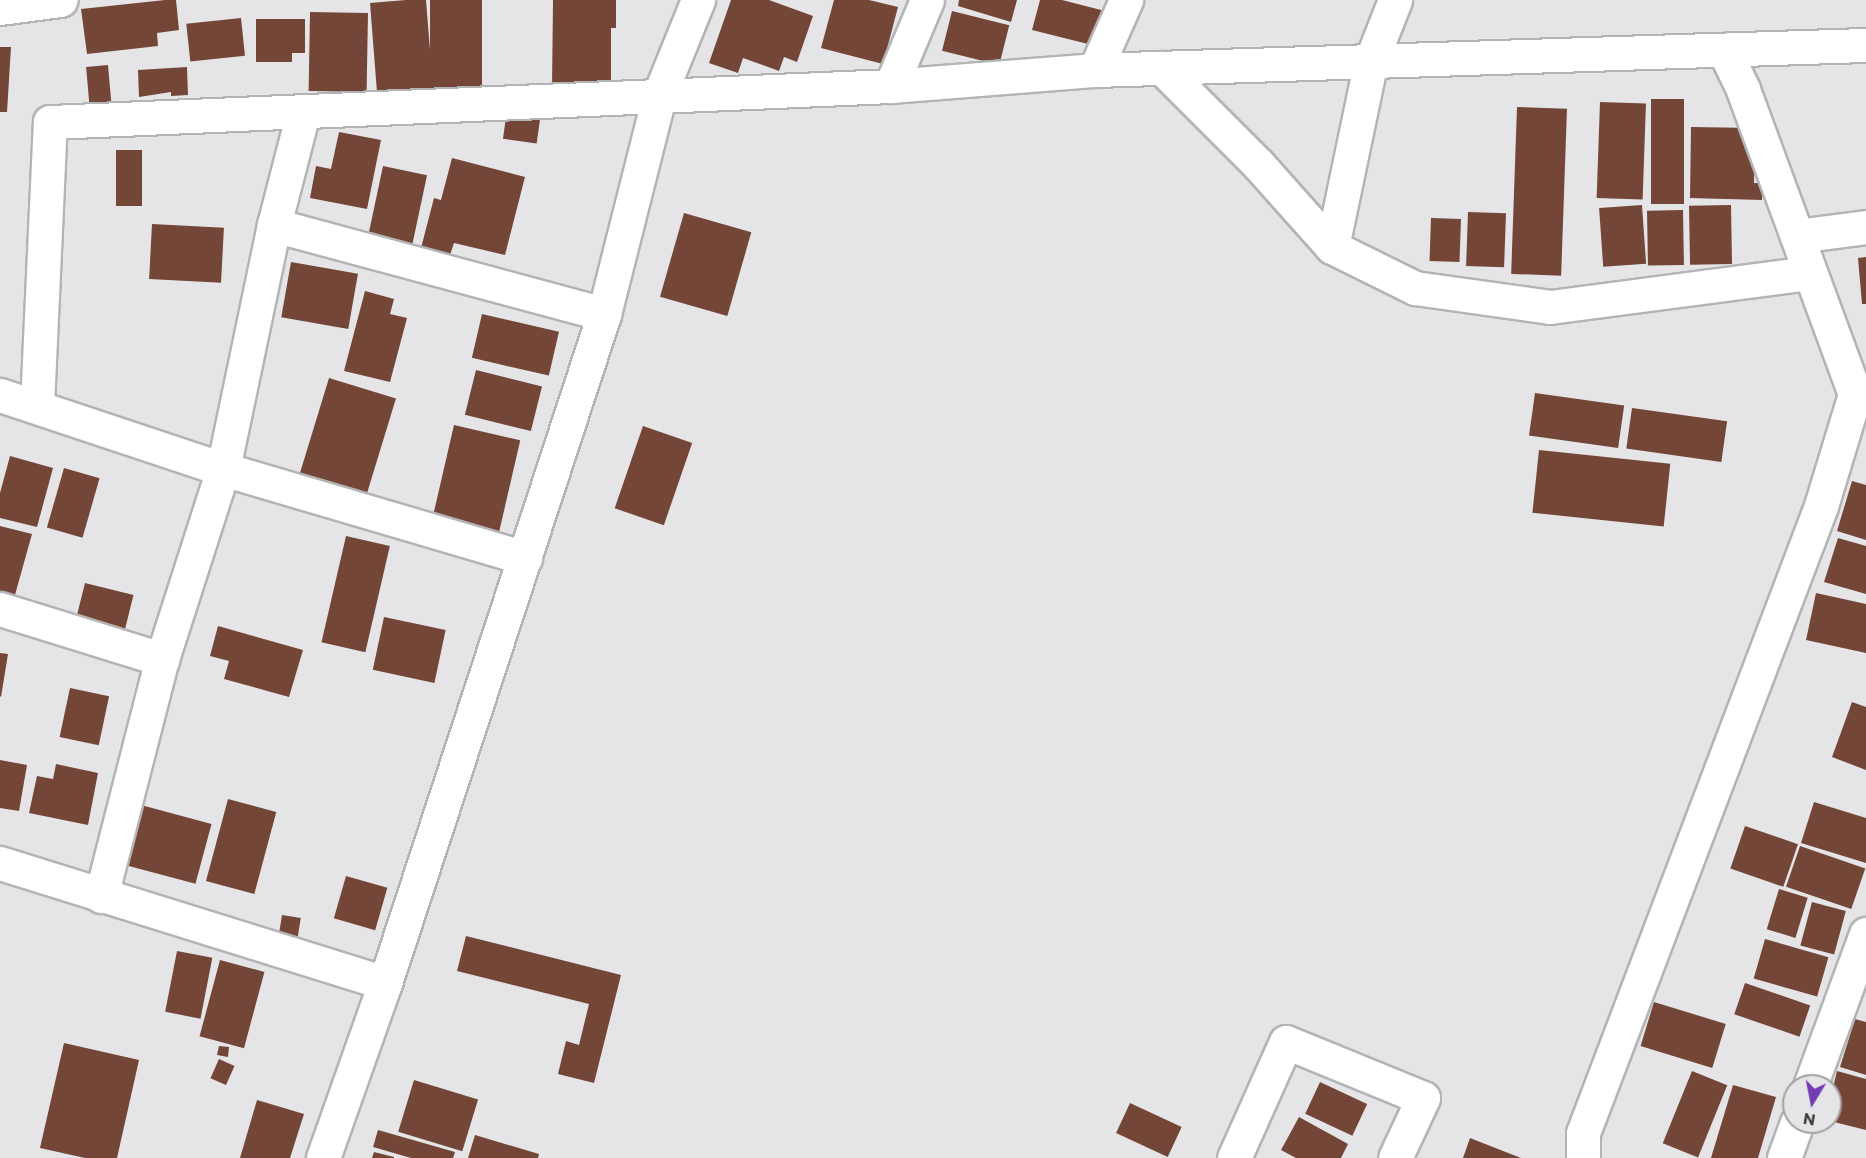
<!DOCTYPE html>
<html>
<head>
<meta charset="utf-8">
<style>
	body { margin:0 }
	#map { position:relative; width:1866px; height:1158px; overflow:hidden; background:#e5e5e8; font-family:Commissioner,sans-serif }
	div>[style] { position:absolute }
	.building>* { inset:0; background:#744637; transform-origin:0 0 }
	.roads { filter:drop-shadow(2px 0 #b3b4b6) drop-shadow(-2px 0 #b3b4b6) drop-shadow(0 2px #b3b4b6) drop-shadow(0 -2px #b3b4b6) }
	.minor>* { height:33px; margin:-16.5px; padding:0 16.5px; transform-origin:16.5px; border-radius:16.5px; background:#fff }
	span { translate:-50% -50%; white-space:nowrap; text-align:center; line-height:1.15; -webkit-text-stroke:6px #e5e5e8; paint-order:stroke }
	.north { position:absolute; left:1782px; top:1074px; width:60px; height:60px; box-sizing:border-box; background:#e5e5e8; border:2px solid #a1a1a3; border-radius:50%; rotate:190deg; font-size:16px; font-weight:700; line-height:24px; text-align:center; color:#3b3b3c }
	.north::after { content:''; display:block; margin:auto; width:21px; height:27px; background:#723cb3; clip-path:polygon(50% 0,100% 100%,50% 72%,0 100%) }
</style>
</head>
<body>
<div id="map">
	<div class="building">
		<i style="clip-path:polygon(165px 0,176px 0,179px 30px,157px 33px,158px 46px,87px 54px,81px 9px)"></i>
		<i style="clip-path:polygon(406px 0,426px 0,434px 100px,378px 105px,370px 3px)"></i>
		<i style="left:430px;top:0;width:52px;height:101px"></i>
		<i style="clip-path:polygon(553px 0,616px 0,616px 28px,611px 28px,611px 88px,552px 88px)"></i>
		<i style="clip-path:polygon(731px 0,769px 0,813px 16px,797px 62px,784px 57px,779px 71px,743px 58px,738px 73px,709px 63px)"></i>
		<i style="clip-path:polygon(834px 0,869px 0,898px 7px,883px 64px,821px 48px)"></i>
		<i style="clip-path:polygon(959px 0,1017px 0,1011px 22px,958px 6px)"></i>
		<i style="clip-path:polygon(1040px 0,1062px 0,1105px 11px,1096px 46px,1032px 30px)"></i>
		<i style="left:952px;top:11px;width:59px;height:41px;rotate:14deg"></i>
		<i style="left:310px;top:12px;width:58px;height:79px;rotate:1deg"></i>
		<i style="left:241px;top:18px;width:38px;height:55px;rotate:84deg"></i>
		<i style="clip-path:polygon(256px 19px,305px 19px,305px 53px,292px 53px,292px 62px,256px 62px)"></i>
		<i style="clip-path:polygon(0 47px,11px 47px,7px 112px,0 112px)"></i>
		<i style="left:108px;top:65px;width:38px;height:22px;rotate:85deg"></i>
		<i style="clip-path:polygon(187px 67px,188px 95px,171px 96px,171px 92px,139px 97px,138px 70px)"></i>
		<i style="left:1651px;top:99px;width:33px;height:105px"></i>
		<i style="left:1600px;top:102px;width:46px;height:96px;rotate:2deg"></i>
		<i style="left:1517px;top:107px;width:50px;height:167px;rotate:2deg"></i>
		<i style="left:507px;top:110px;width:34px;height:29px;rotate:8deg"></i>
		<i style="clip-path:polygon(1691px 127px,1755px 128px,1754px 183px,1763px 183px,1762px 200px,1690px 198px)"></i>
		<i style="clip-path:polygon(339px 132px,381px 140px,367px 209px,310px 198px,316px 166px,331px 169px)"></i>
		<i style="left:116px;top:150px;width:26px;height:56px"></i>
		<i style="clip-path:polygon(452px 158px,525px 177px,505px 255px,454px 243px,450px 255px,421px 248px,434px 198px,441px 200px)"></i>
		<i style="left:383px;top:166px;width:45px;height:74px;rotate:12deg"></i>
		<i style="left:1642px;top:205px;width:59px;height:43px;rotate:86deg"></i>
		<i style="left:1731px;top:205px;width:59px;height:42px;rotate:89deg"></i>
		<i style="left:1683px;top:210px;width:55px;height:36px;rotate:89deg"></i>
		<i style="left:1468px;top:212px;width:38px;height:54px;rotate:2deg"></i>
		<i style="left:684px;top:213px;width:70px;height:87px;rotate:16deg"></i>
		<i style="left:1431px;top:218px;width:30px;height:43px;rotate:2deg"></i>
		<i style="left:152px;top:224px;width:72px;height:55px;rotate:3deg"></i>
		<i style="clip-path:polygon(1866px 257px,1866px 304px,1862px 304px,1858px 258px)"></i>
		<i style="left:291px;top:262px;width:68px;height:56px;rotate:10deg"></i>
		<i style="clip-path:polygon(365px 291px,394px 299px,390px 314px,407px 318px,390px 382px,344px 371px)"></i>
		<i style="left:482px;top:314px;width:79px;height:45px;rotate:13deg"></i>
		<i style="left:476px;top:370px;width:68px;height:46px;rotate:14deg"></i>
		<i style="left:329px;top:378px;width:70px;height:105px;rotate:17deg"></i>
		<i style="left:1535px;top:393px;width:90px;height:43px;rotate:8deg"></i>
		<i style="left:1632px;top:408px;width:96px;height:41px;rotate:8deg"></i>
		<i style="left:454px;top:425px;width:68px;height:104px;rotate:13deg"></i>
		<i style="left:643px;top:426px;width:52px;height:87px;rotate:19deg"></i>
		<i style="left:1539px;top:450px;width:132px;height:63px;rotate:6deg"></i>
		<i style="clip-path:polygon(10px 456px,53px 468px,37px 527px,0 518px,0 493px)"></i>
		<i style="left:64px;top:468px;width:37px;height:62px;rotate:16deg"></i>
		<i style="clip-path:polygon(1852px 481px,1866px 485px,1866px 540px,1837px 531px)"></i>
		<i style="clip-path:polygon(0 526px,32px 534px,13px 602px,0 598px)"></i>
		<i style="left:346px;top:536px;width:45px;height:109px;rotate:13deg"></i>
		<i style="clip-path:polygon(1838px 538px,1866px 546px,1866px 594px,1824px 582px)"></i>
		<i style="left:85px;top:583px;width:50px;height:45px;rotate:14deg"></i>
		<i style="clip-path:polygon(1816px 593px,1866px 604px,1866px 653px,1806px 640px)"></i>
		<i style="left:384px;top:617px;width:63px;height:54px;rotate:12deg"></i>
		<i style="clip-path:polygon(218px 626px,303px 650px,289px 697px,224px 679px,229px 661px,210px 656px)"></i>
		<i style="clip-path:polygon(0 653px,8px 654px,1px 697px,0 696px)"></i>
		<i style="left:70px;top:688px;width:40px;height:50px;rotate:12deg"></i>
		<i style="clip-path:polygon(1852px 702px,1866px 707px,1866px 770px,1832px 757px)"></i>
		<i style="clip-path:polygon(0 760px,27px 765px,19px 811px,0 808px)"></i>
		<i style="clip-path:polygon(56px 764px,98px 773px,88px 825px,29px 813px,37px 776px,53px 779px)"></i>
		<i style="left:228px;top:799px;width:50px;height:85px;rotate:15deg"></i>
		<i style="clip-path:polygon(1814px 802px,1866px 818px,1866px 863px,1801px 843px)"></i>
		<i style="left:141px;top:805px;width:73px;height:62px;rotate:15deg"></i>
		<i style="left:1745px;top:826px;width:56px;height:45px;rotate:19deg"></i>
		<i style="left:1800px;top:846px;width:69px;height:43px;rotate:19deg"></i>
		<i style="left:346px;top:876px;width:43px;height:44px;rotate:16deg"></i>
		<i style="left:1779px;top:889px;width:30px;height:42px;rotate:17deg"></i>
		<i style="left:1812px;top:902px;width:35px;height:45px;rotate:15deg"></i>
		<i style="left:282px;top:915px;width:19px;height:21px;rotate:9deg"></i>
		<i style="clip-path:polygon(466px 936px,621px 975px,594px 1083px,558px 1074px,566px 1041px,579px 1045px,589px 1004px,457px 971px)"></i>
		<i style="left:1765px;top:939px;width:66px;height:41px;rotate:16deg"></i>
		<i style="left:177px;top:951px;width:36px;height:62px;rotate:11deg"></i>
		<i style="left:220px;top:960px;width:46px;height:79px;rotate:15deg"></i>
		<i style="left:1745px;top:983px;width:69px;height:33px;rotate:19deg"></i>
		<i style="left:1654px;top:1002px;width:75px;height:46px;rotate:17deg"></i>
		<i style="clip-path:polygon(1855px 1019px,1866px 1022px,1866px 1075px,1840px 1067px)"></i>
		<i style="clip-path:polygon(64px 1043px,139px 1060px,117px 1158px,85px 1158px,40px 1148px)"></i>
		<i style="clip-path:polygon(219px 1046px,229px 1047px,228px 1057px,217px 1055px)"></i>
		<i style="left:219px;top:1059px;width:17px;height:21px;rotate:24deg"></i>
		<i style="left:1692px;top:1071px;width:38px;height:78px;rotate:22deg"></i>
		<i style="clip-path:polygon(1837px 1071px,1866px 1079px,1866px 1130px,1830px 1121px,1830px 1100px)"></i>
		<i style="left:414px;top:1080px;width:67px;height:54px;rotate:17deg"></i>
		<i style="left:1320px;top:1082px;width:52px;height:35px;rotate:25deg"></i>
		<i style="clip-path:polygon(1733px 1085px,1776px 1097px,1758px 1158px,1711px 1158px)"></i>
		<i style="clip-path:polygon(257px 1100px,304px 1114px,290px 1158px,240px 1158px)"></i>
		<i style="left:1130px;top:1103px;width:57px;height:33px;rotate:25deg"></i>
		<i style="clip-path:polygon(1299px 1117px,1348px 1144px,1341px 1158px,1296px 1158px,1281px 1150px)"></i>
		<i style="clip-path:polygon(378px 1130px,455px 1152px,453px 1158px,411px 1158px,373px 1147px)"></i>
		<i style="clip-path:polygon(475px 1135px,539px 1154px,538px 1158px,468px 1158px)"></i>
		<i style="clip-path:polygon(1470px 1138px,1521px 1158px,1463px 1158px)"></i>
		<i style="clip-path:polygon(374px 1152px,394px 1157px,394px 1158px,372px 1158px)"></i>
	</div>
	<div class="roads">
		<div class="minor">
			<i style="left:0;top:8px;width:61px;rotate:-7.6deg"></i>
			<i style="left:1162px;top:68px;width:136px;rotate:45deg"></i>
			<i style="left:1258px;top:164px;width:111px;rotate:48.3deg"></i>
			<i style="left:1332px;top:247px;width:93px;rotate:26.3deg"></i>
			<i style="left:1415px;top:288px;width:136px;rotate:8deg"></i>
			<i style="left:1550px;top:307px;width:262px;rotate:-7.5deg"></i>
			<i style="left:1095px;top:70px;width:77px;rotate:-66.1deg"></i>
			<i style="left:891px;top:86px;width:93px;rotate:-67.3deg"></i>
			<i style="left:274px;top:225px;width:342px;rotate:15.1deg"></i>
			<i style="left:1797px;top:236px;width:70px;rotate:-7.4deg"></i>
			<i style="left:1332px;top:247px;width:190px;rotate:-78.2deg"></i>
			<i style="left:1371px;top:61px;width:66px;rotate:-68.5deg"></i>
			<i style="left:0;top:395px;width:235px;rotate:18.4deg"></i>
			<i style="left:223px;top:469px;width:315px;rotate:16.4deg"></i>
			<i style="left:37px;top:406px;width:284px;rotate:-87.4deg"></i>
			<i style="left:50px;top:122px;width:842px;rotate:-2.45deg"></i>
			<i style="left:891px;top:86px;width:205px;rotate:-4.5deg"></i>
			<i style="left:1095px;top:70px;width:771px;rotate:-1.86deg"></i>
			<i style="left:0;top:609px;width:170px;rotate:17.2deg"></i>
			<i style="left:0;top:863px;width:403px;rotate:17.3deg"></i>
			<i style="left:101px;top:896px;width:245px;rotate:-75.6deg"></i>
			<i style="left:162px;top:659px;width:200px;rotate:-72.2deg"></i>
			<i style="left:223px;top:469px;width:249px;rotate:-78.2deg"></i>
			<i style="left:274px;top:225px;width:116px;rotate:-75.5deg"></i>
			<i style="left:1810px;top:1086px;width:162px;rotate:-69.8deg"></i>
			<i style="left:323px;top:1158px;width:186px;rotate:-70.5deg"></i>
			<i style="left:385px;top:983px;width:704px;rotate:-71.87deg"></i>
			<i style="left:604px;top:314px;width:225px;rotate:-75.8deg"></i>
			<i style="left:659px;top:96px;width:104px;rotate:-67.9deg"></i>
			<i style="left:1234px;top:1158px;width:127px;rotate:-65.9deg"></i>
			<i style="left:1286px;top:1042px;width:148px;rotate:22.2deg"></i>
			<i style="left:1423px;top:1098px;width:66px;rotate:115deg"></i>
			<i style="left:1583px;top:1158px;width:25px;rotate:-90deg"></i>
			<i style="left:1583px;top:1133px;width:671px;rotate:-69.21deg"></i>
			<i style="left:1821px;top:506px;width:117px;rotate:-73.1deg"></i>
			<i style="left:1855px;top:394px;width:325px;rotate:-110.2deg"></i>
			<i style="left:1743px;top:89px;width:43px;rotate:-116deg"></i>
			<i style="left:1784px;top:1158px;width:38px;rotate:-70deg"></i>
		</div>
	</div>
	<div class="north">N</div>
</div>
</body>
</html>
